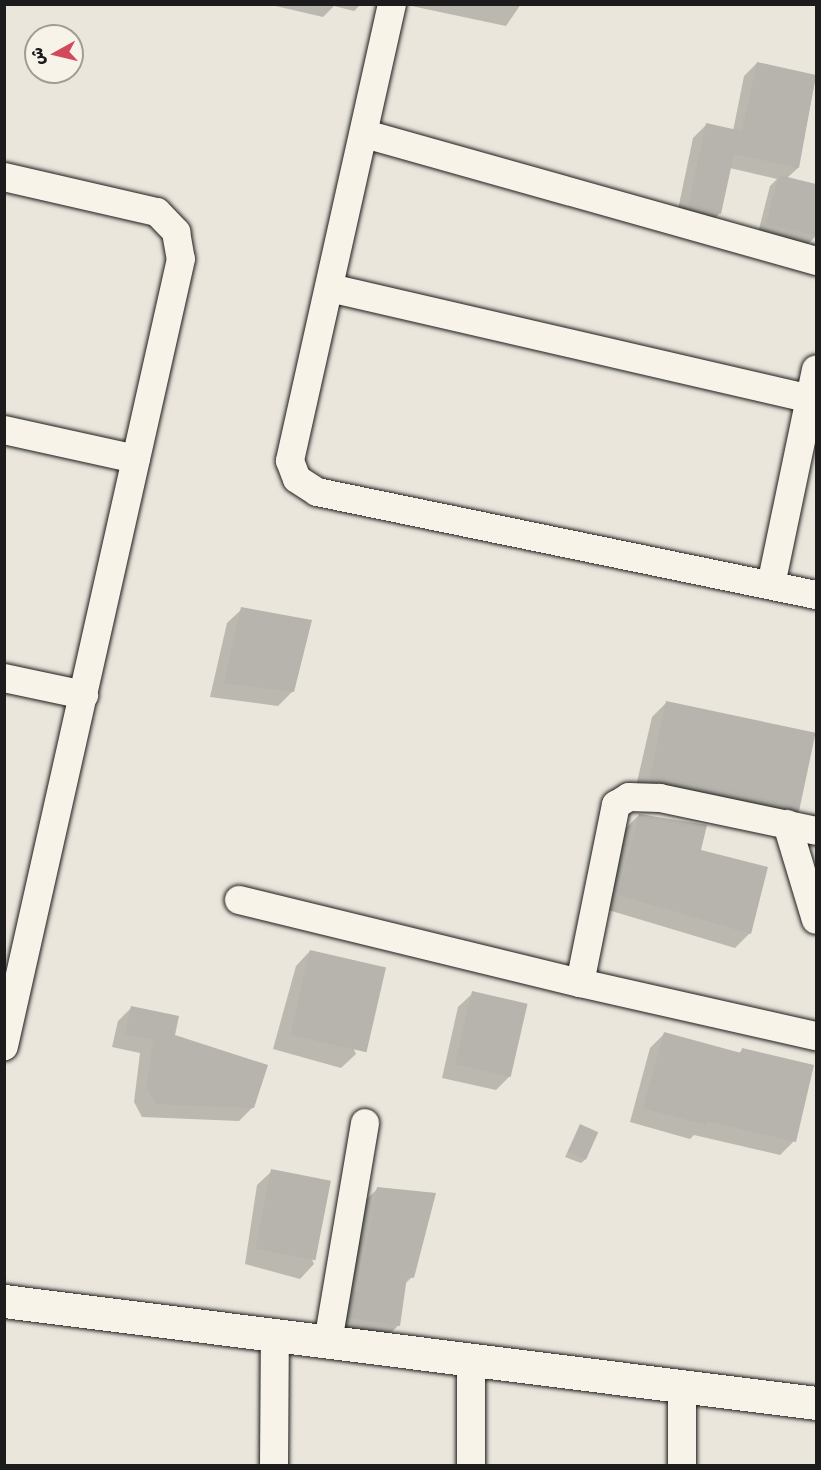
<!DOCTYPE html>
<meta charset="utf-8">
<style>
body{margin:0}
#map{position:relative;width:821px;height:1470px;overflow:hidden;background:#eae6dc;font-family:"Shantell Sans","Playpen Sans Arabic",sans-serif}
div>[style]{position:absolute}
.shadow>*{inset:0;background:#0003}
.building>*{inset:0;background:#b6b4ac;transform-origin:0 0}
.roads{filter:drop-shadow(0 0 2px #1c1c1c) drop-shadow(0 0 2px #1c1c1c)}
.street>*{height:28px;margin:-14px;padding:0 14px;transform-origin:14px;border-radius:14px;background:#f7f3e8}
.secondary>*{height:33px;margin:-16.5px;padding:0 16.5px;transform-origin:16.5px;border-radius:16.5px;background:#f7f3e8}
span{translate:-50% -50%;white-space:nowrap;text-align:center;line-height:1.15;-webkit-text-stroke:6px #f7f3e8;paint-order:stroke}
.frame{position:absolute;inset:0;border:6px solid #1c1c1c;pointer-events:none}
.north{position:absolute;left:24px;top:24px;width:60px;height:60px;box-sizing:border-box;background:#f7f3e8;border:2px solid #9f9d96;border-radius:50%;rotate:262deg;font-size:16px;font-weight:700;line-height:24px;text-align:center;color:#1c1c1c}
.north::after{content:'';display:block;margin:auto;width:21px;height:27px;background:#d1495b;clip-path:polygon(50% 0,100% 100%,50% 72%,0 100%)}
</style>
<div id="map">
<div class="shadow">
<div style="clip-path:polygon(267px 4px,361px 4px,354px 11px,334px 6px,323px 17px)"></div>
<div style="clip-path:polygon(402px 4px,521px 4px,506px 26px)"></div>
<div style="clip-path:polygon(757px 63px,816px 76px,798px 168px,787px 178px,816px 186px,816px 236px,806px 246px,758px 233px,770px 186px,777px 179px,730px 168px,720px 213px,707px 226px,676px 219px,693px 138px,706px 125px,733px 131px,744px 76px)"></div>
<div style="clip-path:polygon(242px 609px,293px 691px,278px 706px,210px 697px,227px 623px)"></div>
<div style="clip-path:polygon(666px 703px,797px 810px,782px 824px,634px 795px,652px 717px)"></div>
<div style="clip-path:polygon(639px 815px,699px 851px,750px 933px,735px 948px,605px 909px,624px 830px)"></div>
<div style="clip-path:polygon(310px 951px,356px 1054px,341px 1068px,273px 1049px,296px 966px)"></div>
<div style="clip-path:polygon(473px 993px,526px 1005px,510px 1076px,496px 1090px,442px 1078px,458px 1007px)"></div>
<div style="clip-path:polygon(132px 1007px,173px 1036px,253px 1107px,239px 1121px,142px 1117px,134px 1102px,140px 1053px,112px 1047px,118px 1021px)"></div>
<div style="clip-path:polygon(664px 1034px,738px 1054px,742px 1050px,794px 1141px,780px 1155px,694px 1135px,690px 1139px,630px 1122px,650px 1048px)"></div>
<div style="clip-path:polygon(580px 1126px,586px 1159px,581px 1163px,565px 1157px)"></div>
<div style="clip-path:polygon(272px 1171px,314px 1264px,300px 1279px,245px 1264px,257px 1185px)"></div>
<div style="clip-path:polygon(378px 1188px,412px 1277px,404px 1285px,399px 1325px,385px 1338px,336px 1331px,364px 1202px)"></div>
</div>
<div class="building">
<div style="clip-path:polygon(757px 62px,816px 75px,799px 168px,734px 154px,721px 214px,688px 206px,706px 123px,742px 131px)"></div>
<div style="clip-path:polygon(779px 175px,816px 184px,816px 236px,766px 224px)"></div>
<div style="clip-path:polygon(241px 607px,312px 620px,294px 692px,224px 683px)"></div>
<div style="left:666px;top:701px;width:153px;height:82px;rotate:12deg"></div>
<div style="clip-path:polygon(639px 814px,707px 825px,701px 850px,768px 867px,751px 934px,618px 895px)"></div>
<div style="left:310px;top:950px;width:78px;height:87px;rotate:13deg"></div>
<div style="left:472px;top:991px;width:57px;height:75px;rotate:13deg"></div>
<div style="clip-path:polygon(131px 1006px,179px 1016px,175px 1035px,268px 1065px,254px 1108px,156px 1104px,147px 1088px,153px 1040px,125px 1034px)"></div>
<div style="clip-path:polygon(664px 1032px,741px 1053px,742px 1048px,814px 1065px,796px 1142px,707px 1121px,706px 1125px,643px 1108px)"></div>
<div style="left:580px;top:1124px;width:20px;height:30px;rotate:24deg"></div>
<div style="left:271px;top:1169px;width:61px;height:81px;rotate:11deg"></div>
<div style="clip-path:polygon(377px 1187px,436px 1193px,414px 1278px,407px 1277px,400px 1326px,349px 1318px,353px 1291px,358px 1292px)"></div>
</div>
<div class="roads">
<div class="street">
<div style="left:392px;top:4px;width:468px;rotate:102.6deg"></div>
<div style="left:290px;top:461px;width:19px;rotate:69deg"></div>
<div style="left:297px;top:479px;width:24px;rotate:33deg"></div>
<div style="left:317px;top:492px;width:510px;rotate:11.66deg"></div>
<div style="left:365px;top:134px;width:469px;rotate:15.7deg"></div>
<div style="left:4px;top:177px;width:157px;rotate:12.9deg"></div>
<div style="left:157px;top:212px;width:28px;rotate:46deg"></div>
<div style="left:176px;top:232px;width:27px;rotate:80deg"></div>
<div style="left:181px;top:259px;width:807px;rotate:102.68deg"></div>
<div style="left:330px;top:288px;width:493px;rotate:13deg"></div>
<div style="left:4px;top:430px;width:135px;rotate:12.4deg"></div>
<div style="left:771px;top:585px;width:220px;rotate:-78.2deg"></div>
<div style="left:4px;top:678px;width:82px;rotate:12deg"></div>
<div style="left:787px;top:824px;width:100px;rotate:73.2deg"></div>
<div style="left:239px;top:900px;width:351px;rotate:13.7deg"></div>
<div style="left:580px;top:983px;width:242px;rotate:12.7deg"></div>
<div style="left:580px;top:983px;width:182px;rotate:-78.6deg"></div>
<div style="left:616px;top:805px;width:15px;rotate:-32deg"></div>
<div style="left:629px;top:797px;width:31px;rotate:2deg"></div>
<div style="left:660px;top:798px;width:159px;rotate:11.9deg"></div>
<div style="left:328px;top:1342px;width:222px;rotate:-80.4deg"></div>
<div style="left:274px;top:1466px;width:131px;rotate:-89.6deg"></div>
<div style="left:471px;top:1466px;width:107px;rotate:-90deg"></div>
<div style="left:682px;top:1466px;width:78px;rotate:-90deg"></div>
</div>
<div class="secondary">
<div style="left:4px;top:1301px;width:818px;rotate:7.16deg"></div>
</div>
</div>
<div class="frame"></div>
<div class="north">ش</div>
</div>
